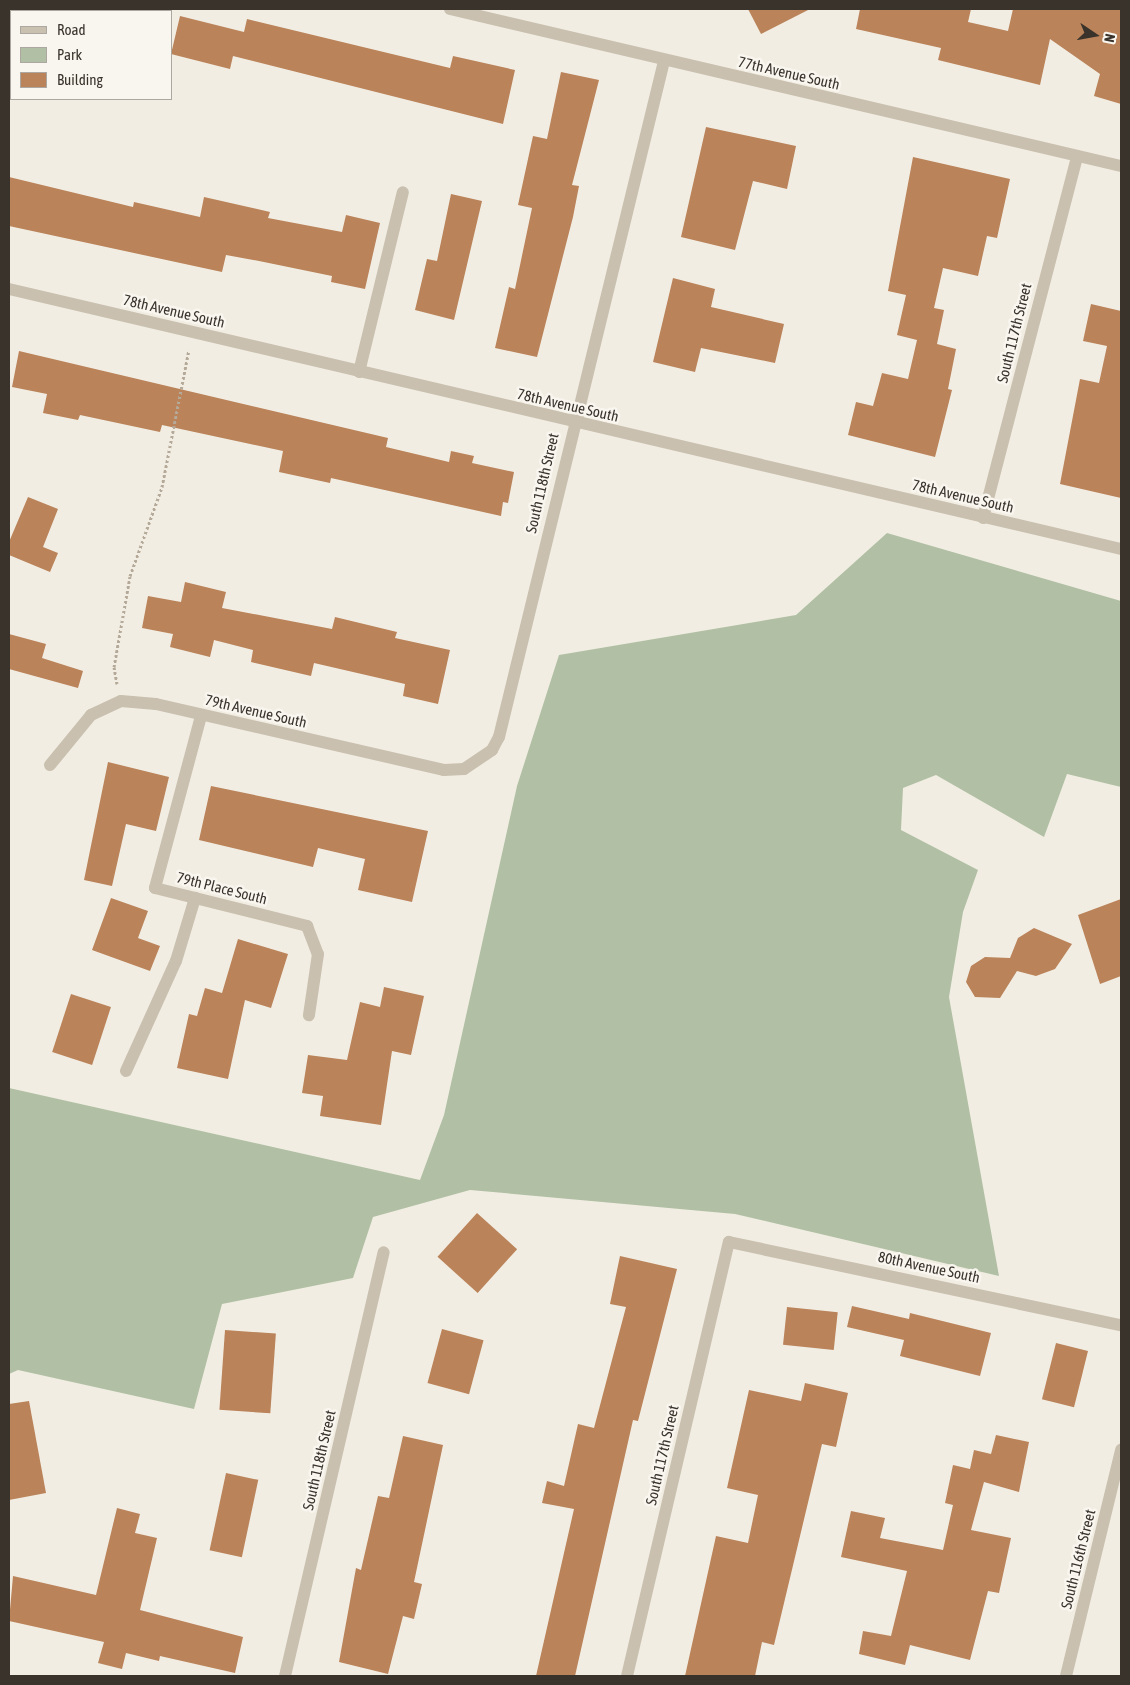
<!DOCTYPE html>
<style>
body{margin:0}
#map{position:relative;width:1130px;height:1685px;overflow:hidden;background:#f2ede3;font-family:"Asap Condensed",sans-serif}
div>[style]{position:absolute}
.green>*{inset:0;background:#b1c0a4}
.building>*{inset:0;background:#ba8359;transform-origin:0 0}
.path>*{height:3px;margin-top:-1.5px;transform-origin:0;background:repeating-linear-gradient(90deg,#b5aa99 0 2.5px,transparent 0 5px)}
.minor>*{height:12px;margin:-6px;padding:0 6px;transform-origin:6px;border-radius:6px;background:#c9c0af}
span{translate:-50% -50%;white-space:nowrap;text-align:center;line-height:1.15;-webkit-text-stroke:5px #f9f6ef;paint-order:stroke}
.street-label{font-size:15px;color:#39332c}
.frame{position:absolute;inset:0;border:10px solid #39332c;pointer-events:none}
.legend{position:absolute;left:10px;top:10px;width:162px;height:90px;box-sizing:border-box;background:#f9f6ef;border:1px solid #aca8a1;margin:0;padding:6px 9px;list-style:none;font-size:15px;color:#39332c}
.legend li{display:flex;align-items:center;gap:10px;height:25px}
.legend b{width:25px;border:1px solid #aca8a1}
.north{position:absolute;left:1070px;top:10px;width:50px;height:50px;-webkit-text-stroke:4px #f9f6ef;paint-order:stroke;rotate:102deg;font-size:14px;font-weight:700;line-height:20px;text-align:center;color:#39332c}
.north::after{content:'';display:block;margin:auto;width:18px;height:22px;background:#39332c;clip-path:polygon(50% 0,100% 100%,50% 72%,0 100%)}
</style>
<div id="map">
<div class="green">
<div style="clip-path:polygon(887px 533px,1121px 601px,1121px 787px,1067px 774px,1044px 837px,936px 775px,903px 788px,901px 830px,978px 870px,963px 912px,949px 997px,999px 1276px,735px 1214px,470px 1190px,373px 1217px,353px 1278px,222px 1304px,194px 1409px,18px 1370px,9px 1374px,9px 1088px,420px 1180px,444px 1115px,517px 786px,559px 655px,796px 615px)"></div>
</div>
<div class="building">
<div style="clip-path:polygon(748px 9px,810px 9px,761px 34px)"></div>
<div style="clip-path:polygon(860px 9px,971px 9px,968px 22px,1008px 31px,1013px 9px,1121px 9px,1121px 104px,1094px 96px,1100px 74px,1050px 39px,1040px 85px,938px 60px,941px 48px,856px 29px)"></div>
<div style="clip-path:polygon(180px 16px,244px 32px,247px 19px,450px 68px,453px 56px,515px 70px,503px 124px,233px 56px,230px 69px,171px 54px)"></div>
<div style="clip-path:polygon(561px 72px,599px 80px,572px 185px,579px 186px,573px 217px,537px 357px,495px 348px,509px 287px,515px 289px,532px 208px,518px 205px,533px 136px,547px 139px)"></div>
<div style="clip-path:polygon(706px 127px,796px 146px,787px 189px,753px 181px,735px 250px,681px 237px)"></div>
<div style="clip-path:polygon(913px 157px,1010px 179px,997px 238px,987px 236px,978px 276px,943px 268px,934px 308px,944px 310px,937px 344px,956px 349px,948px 389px,952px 390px,935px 457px,848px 435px,856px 402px,873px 406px,882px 373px,908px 379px,917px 340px,897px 335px,906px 295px,888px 291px)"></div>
<div style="clip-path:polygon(9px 177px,133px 207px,134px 202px,200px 217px,204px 197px,270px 212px,268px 218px,342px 232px,346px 215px,380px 223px,365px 289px,331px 282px,332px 276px,259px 261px,226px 255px,222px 272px,9px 226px)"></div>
<div style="clip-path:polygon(451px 194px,482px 201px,454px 320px,415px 310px,427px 259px,437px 261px)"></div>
<div style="clip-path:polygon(673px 278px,715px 289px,711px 307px,784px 324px,775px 363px,701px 348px,695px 372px,653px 362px)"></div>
<div style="clip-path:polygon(1091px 304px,1121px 311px,1121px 498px,1060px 484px,1080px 379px,1099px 383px,1107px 346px,1083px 341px)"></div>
<div style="clip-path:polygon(19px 351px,388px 438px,386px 447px,449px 462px,451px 451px,474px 456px,472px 463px,514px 472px,508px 503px,503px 502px,501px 516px,331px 478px,330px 483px,279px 472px,283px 451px,162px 425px,160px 432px,80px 415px,78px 420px,43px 413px,47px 394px,12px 387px)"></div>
<div style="clip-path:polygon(28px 497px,58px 509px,43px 547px,58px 553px,50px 572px,9px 555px,9px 542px)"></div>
<div style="clip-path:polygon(185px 582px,226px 592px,222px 608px,332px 629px,335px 617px,397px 632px,395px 638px,450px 650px,438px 704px,403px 696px,405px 684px,314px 663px,311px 676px,251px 662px,253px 650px,214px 640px,210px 657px,170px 647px,173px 634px,142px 628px,148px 596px,181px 602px)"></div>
<div style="clip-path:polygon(9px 634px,46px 644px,42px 658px,83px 671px,78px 688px,9px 669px)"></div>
<div style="clip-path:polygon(108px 762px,169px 777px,156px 831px,126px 824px,112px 886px,84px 880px)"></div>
<div style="clip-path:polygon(211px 786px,428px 831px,412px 902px,358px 890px,365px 859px,318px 848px,313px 867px,199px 840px)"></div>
<div style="clip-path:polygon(111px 898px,148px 911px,138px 938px,160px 946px,150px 971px,92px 950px)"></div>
<div style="clip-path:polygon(1121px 899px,1121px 976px,1100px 984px,1078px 915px)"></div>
<div style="clip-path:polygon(1034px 928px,1072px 944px,1055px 969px,1036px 976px,1017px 971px,1000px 998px,975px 997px,966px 982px,971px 966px,985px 957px,1010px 958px,1018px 938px)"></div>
<div style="clip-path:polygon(238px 939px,288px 954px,271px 1008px,245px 1000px,228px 1079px,177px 1068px,189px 1014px,197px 1016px,205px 988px,222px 993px)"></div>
<div style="clip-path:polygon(384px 987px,424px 996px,411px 1055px,392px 1051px,381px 1125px,320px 1116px,323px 1096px,302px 1093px,308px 1055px,347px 1060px,360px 1002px,380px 1007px)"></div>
<div style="left:71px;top:994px;width:42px;height:61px;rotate:18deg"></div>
<div style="left:477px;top:1213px;width:54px;height:59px;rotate:42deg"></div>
<div style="clip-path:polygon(620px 1256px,677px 1269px,638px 1421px,633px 1420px,575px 1676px,536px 1676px,574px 1509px,542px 1503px,547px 1481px,564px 1486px,578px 1424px,594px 1428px,626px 1307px,610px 1304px)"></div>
<div style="clip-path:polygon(852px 1306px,909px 1319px,910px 1313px,991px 1333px,980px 1376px,900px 1356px,904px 1340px,847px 1327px)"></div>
<div style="left:787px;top:1307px;width:51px;height:38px;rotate:6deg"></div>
<div style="left:442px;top:1329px;width:43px;height:56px;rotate:15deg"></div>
<div style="left:225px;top:1330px;width:51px;height:80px;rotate:4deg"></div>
<div style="left:1056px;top:1343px;width:33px;height:58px;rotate:14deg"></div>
<div style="clip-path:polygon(805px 1383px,848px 1393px,836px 1447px,822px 1444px,774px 1645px,762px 1642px,755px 1676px,685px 1676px,716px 1536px,748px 1543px,758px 1495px,727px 1488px,749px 1390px,801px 1401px)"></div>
<div style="clip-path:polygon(29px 1401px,46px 1493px,9px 1500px,9px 1404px)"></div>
<div style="clip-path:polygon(996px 1435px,1029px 1442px,1019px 1492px,984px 1482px,971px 1530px,1011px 1538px,999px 1593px,988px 1591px,970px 1660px,910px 1645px,905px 1665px,859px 1654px,863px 1631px,891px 1636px,907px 1571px,841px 1557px,851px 1511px,885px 1518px,880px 1538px,943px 1550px,953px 1505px,945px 1503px,953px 1465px,970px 1469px,974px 1450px,991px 1454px)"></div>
<div style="clip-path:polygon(403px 1436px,443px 1445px,414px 1582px,422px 1584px,414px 1619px,403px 1616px,388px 1674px,339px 1662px,356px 1568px,361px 1570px,378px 1496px,389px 1498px)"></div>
<div style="left:226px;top:1473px;width:33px;height:79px;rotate:12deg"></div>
<div style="clip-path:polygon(117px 1508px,140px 1514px,135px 1533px,157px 1538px,140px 1610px,243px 1637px,235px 1673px,160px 1656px,159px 1661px,126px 1653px,122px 1669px,98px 1663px,104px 1642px,9px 1621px,13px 1576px,96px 1595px)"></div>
</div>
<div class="path">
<div style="left:117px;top:684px;width:17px;rotate:-100deg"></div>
<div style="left:114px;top:667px;width:92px;rotate:-80deg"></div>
<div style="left:130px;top:576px;width:95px;rotate:-70.2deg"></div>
<div style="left:162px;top:487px;width:140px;rotate:-78.9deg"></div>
</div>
<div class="minor">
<div style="left:450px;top:9px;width:689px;rotate:13.17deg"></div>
<div style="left:9px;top:289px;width:1142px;rotate:13.16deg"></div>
<div style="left:359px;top:372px;width:185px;rotate:-76.3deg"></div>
<div style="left:983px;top:518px;width:374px;rotate:-75.4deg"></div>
<div style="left:201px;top:716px;width:178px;rotate:105deg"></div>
<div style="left:155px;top:888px;width:157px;rotate:14deg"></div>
<div style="left:307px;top:926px;width:30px;rotate:69deg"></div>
<div style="left:318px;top:954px;width:62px;rotate:98.4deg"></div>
<div style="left:50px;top:765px;width:65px;rotate:-50.6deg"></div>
<div style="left:91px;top:715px;width:33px;rotate:-25deg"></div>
<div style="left:121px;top:701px;width:35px;rotate:5deg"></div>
<div style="left:156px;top:704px;width:295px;rotate:12.9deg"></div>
<div style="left:444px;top:770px;width:20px;rotate:-3deg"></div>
<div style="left:464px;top:769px;width:34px;rotate:-34deg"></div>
<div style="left:492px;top:750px;width:15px;rotate:-62deg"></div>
<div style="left:499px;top:737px;width:696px;rotate:-76.28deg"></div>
<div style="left:126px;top:1071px;width:121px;rotate:-65.6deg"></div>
<div style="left:176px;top:961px;width:66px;rotate:-73.2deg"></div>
<div style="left:285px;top:1676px;width:435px;rotate:-76.9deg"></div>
<div style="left:627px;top:1676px;width:446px;rotate:-76.8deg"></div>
<div style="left:729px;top:1242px;width:401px;rotate:12deg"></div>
<div style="left:1066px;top:1676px;width:233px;rotate:-76.3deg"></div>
</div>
<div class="street-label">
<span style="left:789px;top:73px;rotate:13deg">77th Avenue South</span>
<span style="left:174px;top:311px;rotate:13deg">78th Avenue South</span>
<span style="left:1014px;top:333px;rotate:-76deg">South 117th Street</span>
<span style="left:568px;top:405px;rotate:13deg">78th Avenue South</span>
<span style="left:542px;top:483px;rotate:-77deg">South 118th Street</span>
<span style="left:963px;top:496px;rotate:13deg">78th Avenue South</span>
<span style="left:256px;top:711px;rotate:13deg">79th Avenue South</span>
<span style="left:222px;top:888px;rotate:14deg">79th Place South</span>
<span style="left:929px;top:1267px;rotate:12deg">80th Avenue South</span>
<span style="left:662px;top:1455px;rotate:-77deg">South 117th Street</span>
<span style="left:319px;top:1460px;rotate:-77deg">South 118th Street</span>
<span style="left:1078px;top:1559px;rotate:-76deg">South 116th Street</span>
</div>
<div class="frame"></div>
<ul class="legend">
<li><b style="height:6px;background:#c9c0af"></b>Road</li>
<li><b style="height:14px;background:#b1c0a4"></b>Park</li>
<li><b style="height:14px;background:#ba8359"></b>Building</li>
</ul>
<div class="north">N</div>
</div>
